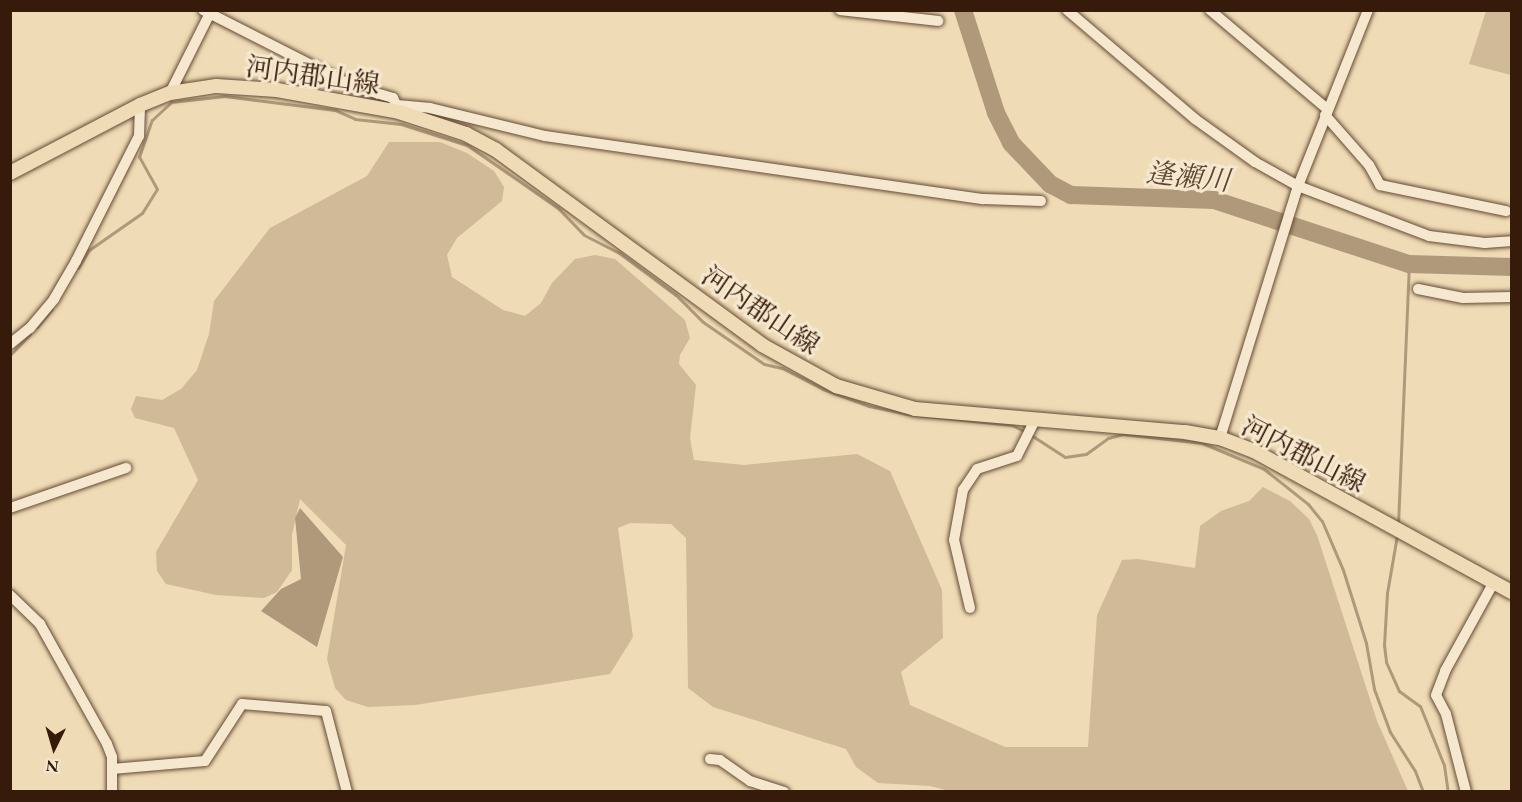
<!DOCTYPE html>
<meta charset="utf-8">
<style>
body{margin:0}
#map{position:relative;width:1522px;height:802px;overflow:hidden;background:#efdbb5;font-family:"EB Garamond","Noto Serif JP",serif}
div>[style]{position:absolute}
.green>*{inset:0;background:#d0ba98}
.water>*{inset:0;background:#b0997b}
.stream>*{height:3px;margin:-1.5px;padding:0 1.5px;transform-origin:1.5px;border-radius:1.5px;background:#b0997b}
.river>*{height:18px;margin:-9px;padding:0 9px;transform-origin:9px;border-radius:9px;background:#b0997b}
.roads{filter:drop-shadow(0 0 2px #644a35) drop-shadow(0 0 2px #644a35)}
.minor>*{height:10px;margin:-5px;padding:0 5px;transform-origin:5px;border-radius:5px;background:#f5e8cf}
.major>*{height:14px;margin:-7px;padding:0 7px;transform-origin:7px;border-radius:7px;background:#efdbb5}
span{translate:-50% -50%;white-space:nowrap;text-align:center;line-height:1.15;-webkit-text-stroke:6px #f5e8cf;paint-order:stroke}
.street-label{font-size:27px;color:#361a0a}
.water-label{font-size:28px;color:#614632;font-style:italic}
.frame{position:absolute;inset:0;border:12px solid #361a0a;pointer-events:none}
.north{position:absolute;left:24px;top:718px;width:60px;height:60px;-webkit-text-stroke:4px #f5e8cf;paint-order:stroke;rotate:185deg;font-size:16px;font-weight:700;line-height:24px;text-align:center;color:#361a0a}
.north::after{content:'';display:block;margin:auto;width:21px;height:27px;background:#361a0a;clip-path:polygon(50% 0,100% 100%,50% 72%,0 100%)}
</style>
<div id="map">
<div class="green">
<div style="clip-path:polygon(1486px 11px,1511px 11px,1511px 75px,1469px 64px)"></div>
<div style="clip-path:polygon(389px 142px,440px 142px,467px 153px,494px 171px,504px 187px,502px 201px,457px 238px,447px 255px,452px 277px,503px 310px,525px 316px,541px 303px,552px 283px,575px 259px,595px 255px,615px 259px,685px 320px,690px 338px,680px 355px,679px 364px,696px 385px,690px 438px,694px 460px,744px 465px,857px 454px,890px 471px,942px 590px,943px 638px,901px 672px,910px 705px,1005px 747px,1088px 747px,1097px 615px,1122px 560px,1138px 559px,1195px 568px,1200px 526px,1221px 511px,1249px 501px,1263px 487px,1290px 501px,1309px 519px,1317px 535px,1377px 721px,1408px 791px,953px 792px,930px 786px,878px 783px,856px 767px,846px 749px,713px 707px,688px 688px,686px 538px,671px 524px,630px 523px,618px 528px,633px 637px,610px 674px,415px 705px,368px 707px,346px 700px,335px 688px,327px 659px,346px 545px,300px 499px,292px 535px,292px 570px,277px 592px,264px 598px,216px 595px,166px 584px,157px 571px,156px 552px,198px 480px,174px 428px,135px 418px,131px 409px,136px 396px,162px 400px,181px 389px,197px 370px,209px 334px,214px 301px,270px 228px,367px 176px)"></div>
</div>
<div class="water">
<div style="clip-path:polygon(300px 508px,343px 557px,317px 647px,261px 611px,281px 589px,301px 579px,295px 518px)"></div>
</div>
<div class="stream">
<div style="left:78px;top:268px;width:21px;rotate:-59deg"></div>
<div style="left:89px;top:250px;width:65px;rotate:-34.9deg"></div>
<div style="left:142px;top:213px;width:28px;rotate:-58deg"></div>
<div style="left:157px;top:189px;width:37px;rotate:-119deg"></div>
<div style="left:139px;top:157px;width:39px;rotate:-71deg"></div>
<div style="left:152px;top:120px;width:26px;rotate:-43deg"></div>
<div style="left:171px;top:102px;width:54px;rotate:-6.3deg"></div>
<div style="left:225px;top:96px;width:111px;rotate:7.3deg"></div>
<div style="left:335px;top:110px;width:22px;rotate:24deg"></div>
<div style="left:355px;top:119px;width:46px;rotate:6.2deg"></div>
<div style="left:401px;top:124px;width:69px;rotate:17.7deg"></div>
<div style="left:467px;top:145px;width:111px;rotate:34.7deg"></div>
<div style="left:558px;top:208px;width:37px;rotate:46deg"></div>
<div style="left:584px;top:235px;width:38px;rotate:27deg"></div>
<div style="left:618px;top:252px;width:72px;rotate:36.6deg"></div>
<div style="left:676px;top:295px;width:38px;rotate:45deg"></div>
<div style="left:703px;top:322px;width:74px;rotate:34.5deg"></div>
<div style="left:764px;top:364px;width:18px;rotate:13deg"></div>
<div style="left:782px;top:368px;width:46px;rotate:27.1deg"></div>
<div style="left:823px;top:389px;width:49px;rotate:20.3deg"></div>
<div style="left:869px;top:406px;width:38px;rotate:12deg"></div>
<div style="left:906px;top:414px;width:107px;rotate:5.9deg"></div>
<div style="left:1012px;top:425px;width:16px;rotate:27deg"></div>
<div style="left:37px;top:327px;width:23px;rotate:-50deg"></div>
<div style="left:10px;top:355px;width:29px;rotate:-46deg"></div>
<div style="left:1031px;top:435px;width:40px;rotate:32.9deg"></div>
<div style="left:1065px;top:457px;width:21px;rotate:-8deg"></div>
<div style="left:1086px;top:454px;width:27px;rotate:-36deg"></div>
<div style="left:1108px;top:438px;width:16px;rotate:-15deg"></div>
<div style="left:1123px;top:434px;width:80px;rotate:6.5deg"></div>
<div style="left:1202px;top:443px;width:67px;rotate:22.8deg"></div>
<div style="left:1264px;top:469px;width:56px;rotate:38.5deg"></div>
<div style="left:1308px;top:504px;width:22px;rotate:51deg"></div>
<div style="left:1322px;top:521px;width:53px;rotate:66.8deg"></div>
<div style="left:1343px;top:570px;width:77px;rotate:72.5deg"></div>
<div style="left:1366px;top:643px;width:47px;rotate:80.1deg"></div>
<div style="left:1374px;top:689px;width:46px;rotate:69.6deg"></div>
<div style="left:1390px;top:732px;width:46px;rotate:57.3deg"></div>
<div style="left:1415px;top:771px;width:22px;rotate:69deg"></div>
<div style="left:1398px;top:525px;width:261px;rotate:-87.6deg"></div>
<div style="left:1397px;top:535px;width:59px;rotate:99.8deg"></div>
<div style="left:1387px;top:593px;width:52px;rotate:93.3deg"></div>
<div style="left:1384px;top:645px;width:17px;rotate:83deg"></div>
<div style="left:1386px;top:662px;width:32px;rotate:66deg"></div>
<div style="left:1399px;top:691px;width:26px;rotate:36deg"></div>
<div style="left:1420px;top:706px;width:64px;rotate:67.9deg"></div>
<div style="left:1444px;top:765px;width:27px;rotate:82deg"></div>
</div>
<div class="river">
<div style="left:963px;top:10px;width:108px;rotate:72.2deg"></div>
<div style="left:996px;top:113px;width:34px;rotate:63deg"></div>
<div style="left:1011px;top:143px;width:57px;rotate:46.4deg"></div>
<div style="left:1050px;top:184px;width:24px;rotate:28deg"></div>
<div style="left:1071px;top:195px;width:143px;rotate:2deg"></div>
<div style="left:1214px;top:200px;width:205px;rotate:18.2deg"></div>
<div style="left:1409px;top:264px;width:103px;rotate:1.7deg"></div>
</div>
<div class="roads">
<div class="minor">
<div style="left:203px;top:10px;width:167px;rotate:27deg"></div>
<div style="left:352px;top:86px;width:43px;rotate:16.3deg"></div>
<div style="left:393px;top:98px;width:14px;rotate:65deg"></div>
<div style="left:840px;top:10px;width:99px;rotate:6.4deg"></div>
<div style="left:1067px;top:10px;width:168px;rotate:40.4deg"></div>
<div style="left:1195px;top:119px;width:74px;rotate:35.6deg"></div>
<div style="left:1255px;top:162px;width:49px;rotate:29.2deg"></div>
<div style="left:1298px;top:186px;width:140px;rotate:20.9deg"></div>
<div style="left:1429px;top:236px;width:56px;rotate:7.1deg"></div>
<div style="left:1485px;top:243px;width:27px;rotate:-4deg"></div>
<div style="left:1210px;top:10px;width:153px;rotate:40.2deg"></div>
<div style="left:170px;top:93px;width:92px;rotate:-63.4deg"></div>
<div style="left:397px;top:105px;width:33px;rotate:5deg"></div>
<div style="left:430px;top:108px;width:118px;rotate:13.7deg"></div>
<div style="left:545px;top:136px;width:443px;rotate:8.2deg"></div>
<div style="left:984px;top:199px;width:57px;rotate:2deg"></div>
<div style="left:1325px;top:115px;width:67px;rotate:48.7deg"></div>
<div style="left:1369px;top:165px;width:23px;rotate:61deg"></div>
<div style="left:1380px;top:185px;width:129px;rotate:11.7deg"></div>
<div style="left:1418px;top:289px;width:46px;rotate:11.3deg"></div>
<div style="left:1463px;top:298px;width:49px;rotate:-1.2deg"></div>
<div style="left:10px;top:344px;width:26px;rotate:-39deg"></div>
<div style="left:30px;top:328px;width:38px;rotate:-50deg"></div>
<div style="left:54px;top:299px;width:44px;rotate:-59.9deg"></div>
<div style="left:76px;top:261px;width:140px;rotate:-63.3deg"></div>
<div style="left:139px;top:136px;width:31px;rotate:-88deg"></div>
<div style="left:1220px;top:438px;width:264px;rotate:-72.8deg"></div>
<div style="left:1298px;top:186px;width:189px;rotate:-68.3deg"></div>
<div style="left:10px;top:508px;width:123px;rotate:-19deg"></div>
<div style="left:10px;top:595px;width:42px;rotate:44deg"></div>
<div style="left:40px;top:624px;width:137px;rotate:60.8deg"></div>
<div style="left:107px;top:744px;width:14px;rotate:69deg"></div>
<div style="left:112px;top:757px;width:35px;rotate:90deg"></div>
<div style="left:970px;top:608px;width:70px;rotate:-103.2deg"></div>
<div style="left:954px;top:540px;width:51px;rotate:-79.8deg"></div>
<div style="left:963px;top:490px;width:25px;rotate:-56deg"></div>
<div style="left:977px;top:469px;width:42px;rotate:-18deg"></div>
<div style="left:1017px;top:456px;width:40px;rotate:-63.4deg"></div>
<div style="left:710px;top:759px;width:10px;rotate:6deg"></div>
<div style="left:720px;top:760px;width:37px;rotate:35deg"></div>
<div style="left:750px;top:781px;width:36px;rotate:18deg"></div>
<div style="left:112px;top:769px;width:93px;rotate:-4.9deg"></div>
<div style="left:205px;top:761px;width:68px;rotate:-57deg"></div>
<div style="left:242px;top:704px;width:84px;rotate:4.8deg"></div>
<div style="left:326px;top:711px;width:84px;rotate:75.5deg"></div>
<div style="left:1466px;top:792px;width:81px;rotate:-104.4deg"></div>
<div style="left:1446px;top:714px;width:21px;rotate:-118deg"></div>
<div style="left:1436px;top:695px;width:26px;rotate:-69deg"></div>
<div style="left:1445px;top:671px;width:102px;rotate:-61.2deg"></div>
</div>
<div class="major">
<div style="left:10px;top:173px;width:147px;rotate:-27.6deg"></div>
<div style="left:140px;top:105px;width:32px;rotate:-22deg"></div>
<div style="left:170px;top:93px;width:47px;rotate:-8.7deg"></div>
<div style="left:216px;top:86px;width:61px;rotate:3.8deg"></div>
<div style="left:277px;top:90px;width:124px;rotate:10.2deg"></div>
<div style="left:399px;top:112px;width:71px;rotate:18.2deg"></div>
<div style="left:466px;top:134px;width:34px;rotate:28deg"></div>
<div style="left:496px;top:150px;width:330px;rotate:36.2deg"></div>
<div style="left:762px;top:345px;width:85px;rotate:29deg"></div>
<div style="left:836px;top:386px;width:82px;rotate:16.2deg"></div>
<div style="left:915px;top:409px;width:271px;rotate:4.9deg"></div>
<div style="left:1185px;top:432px;width:36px;rotate:10deg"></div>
<div style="left:1220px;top:438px;width:36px;rotate:21deg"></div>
<div style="left:1254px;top:451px;width:294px;rotate:28.7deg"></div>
</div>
</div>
<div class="street-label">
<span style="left:313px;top:75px;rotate:8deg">河内郡山線</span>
<span style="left:761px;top:310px;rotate:34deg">河内郡山線</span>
<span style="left:1304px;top:454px;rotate:27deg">河内郡山線</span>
</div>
<div class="water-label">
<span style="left:1188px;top:176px;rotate:6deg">逢瀬川</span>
</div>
<div class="frame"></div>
<div class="north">N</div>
</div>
